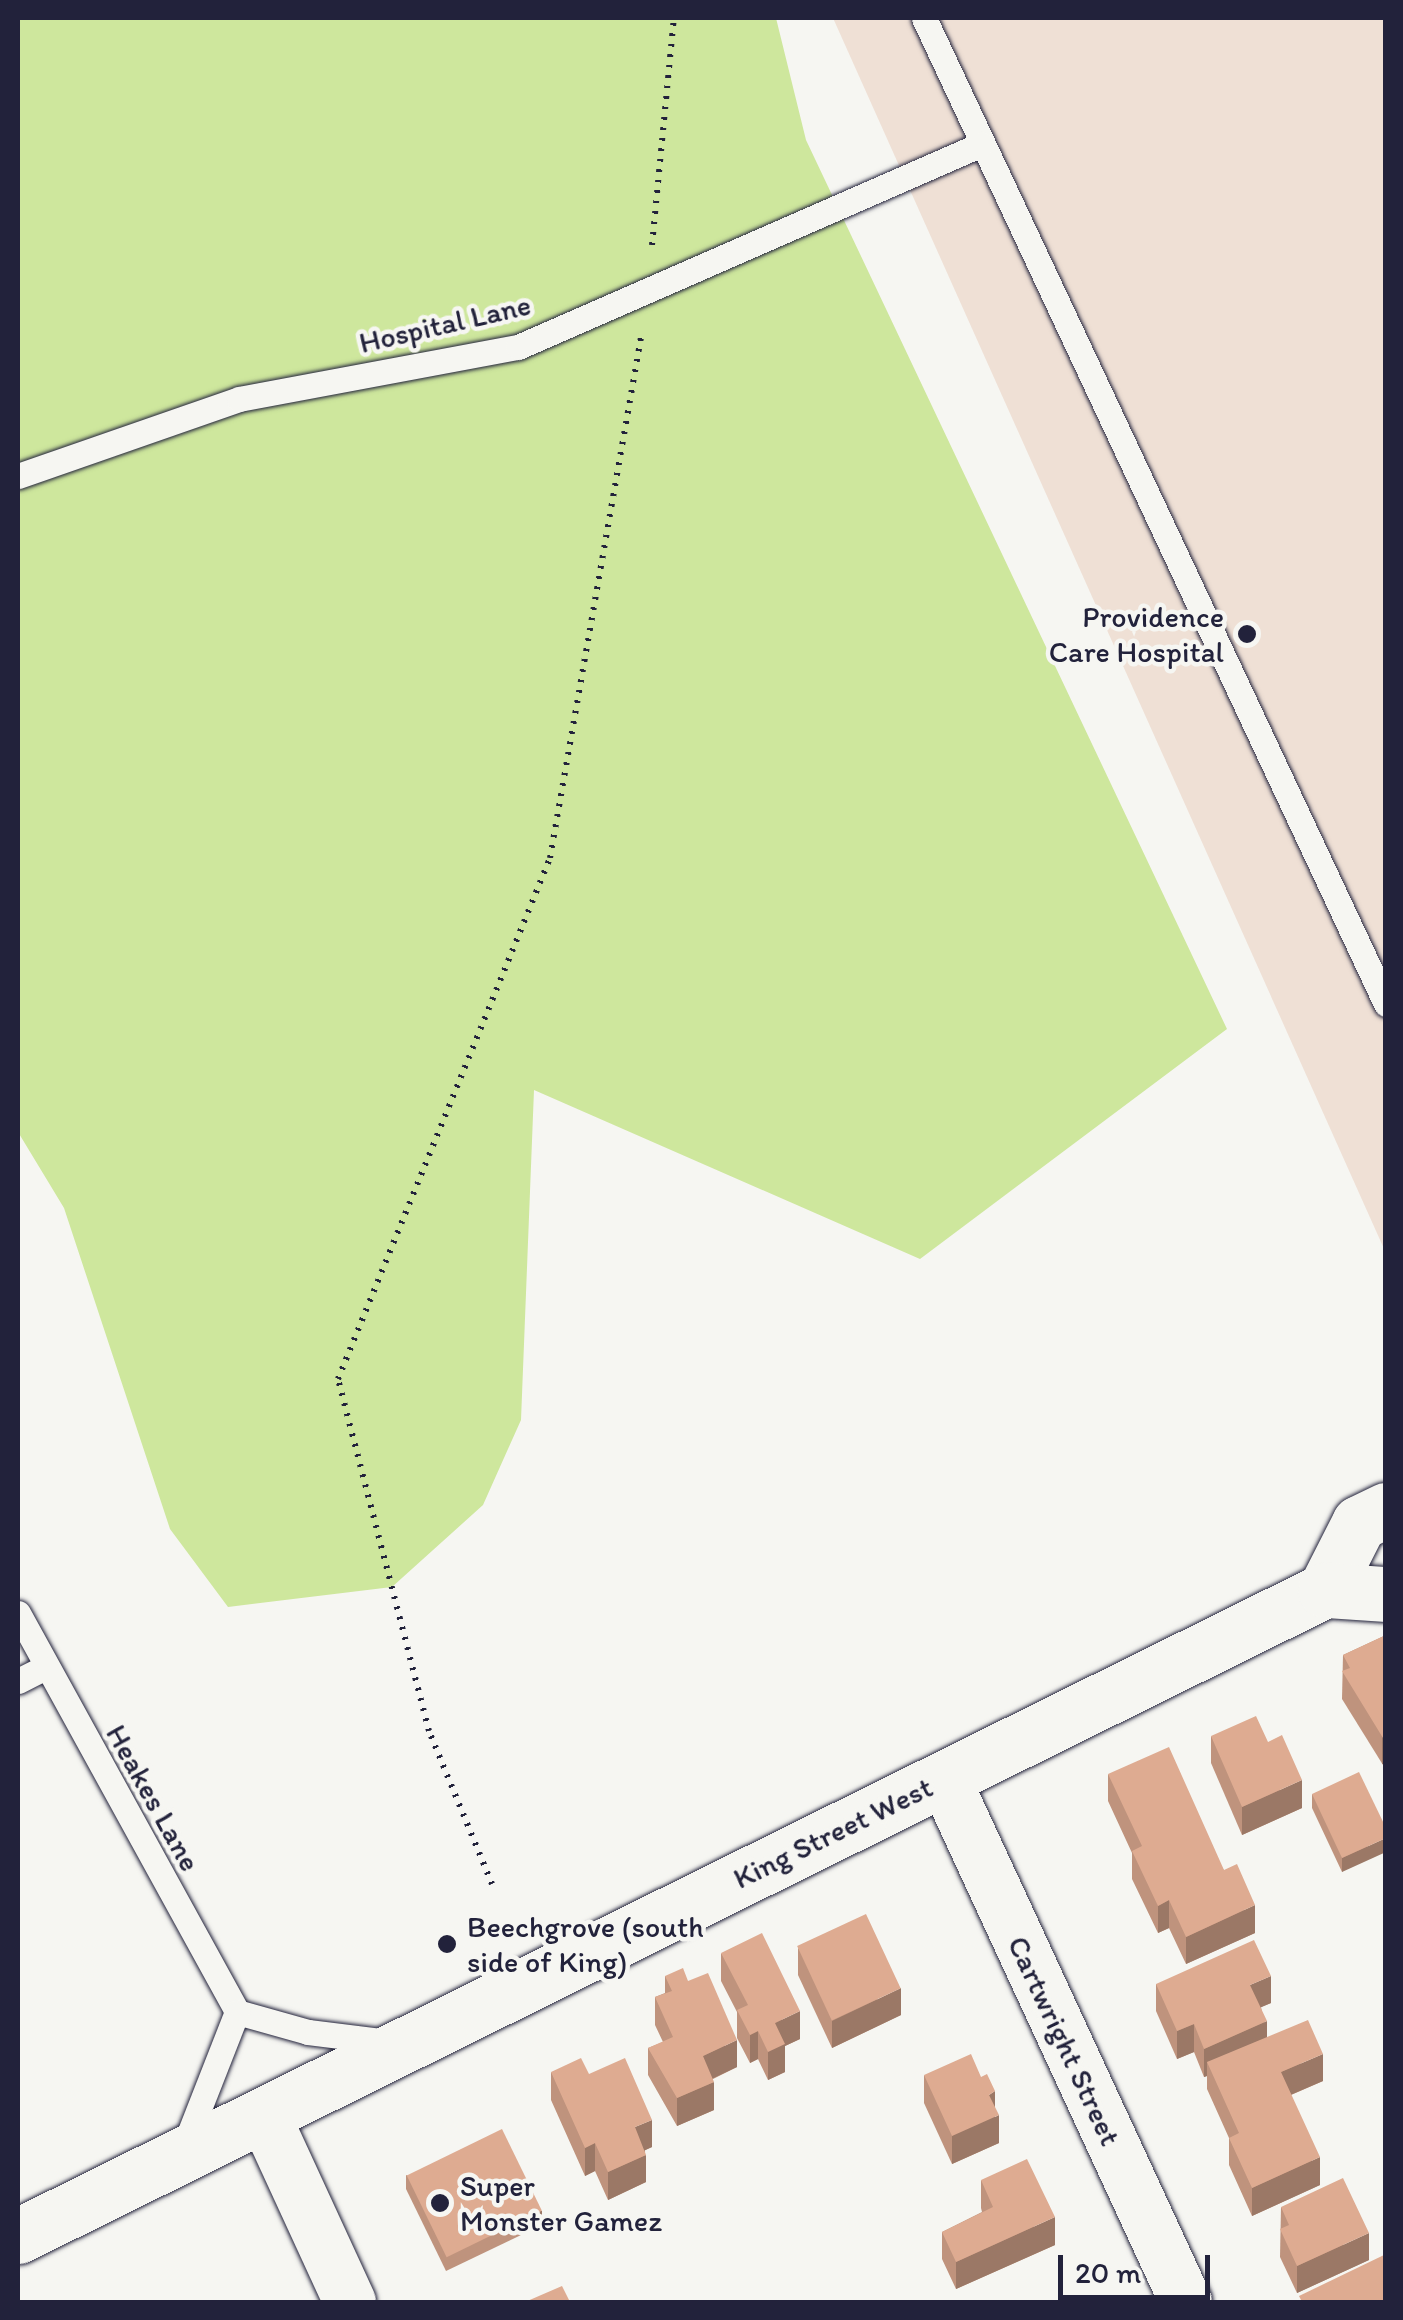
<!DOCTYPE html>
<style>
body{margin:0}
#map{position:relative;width:1403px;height:2320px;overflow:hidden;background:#f6f6f2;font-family:Itim,sans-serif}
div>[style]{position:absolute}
.built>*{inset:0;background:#efe0d5}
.green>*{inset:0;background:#cee79d}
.path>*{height:6px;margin-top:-3px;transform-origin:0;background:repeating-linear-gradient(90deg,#22223b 0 2.5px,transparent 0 10.5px)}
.roads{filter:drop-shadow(0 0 2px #22223b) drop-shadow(0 0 2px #22223b)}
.lane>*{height:25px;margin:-12.5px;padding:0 12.5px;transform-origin:12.5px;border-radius:12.5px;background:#f6f6f2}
.street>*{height:52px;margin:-26px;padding:0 26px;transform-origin:26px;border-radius:26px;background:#f6f6f2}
.secondary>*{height:55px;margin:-27.5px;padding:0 27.5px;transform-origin:27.5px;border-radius:27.5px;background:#f6f6f2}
.wall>*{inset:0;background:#bf937d}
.shaded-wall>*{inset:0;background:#9b7866;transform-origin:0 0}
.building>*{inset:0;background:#deab91;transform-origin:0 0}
.dots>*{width:28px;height:28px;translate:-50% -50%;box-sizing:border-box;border:5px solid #f6f6f2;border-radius:50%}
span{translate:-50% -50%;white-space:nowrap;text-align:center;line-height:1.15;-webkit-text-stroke:9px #f6f6f2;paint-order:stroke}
.street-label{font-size:30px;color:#22223b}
.poi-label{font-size:30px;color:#22223b}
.right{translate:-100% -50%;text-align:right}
.left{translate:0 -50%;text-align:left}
.frame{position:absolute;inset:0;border:20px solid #22223b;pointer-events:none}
.scale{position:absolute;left:1058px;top:2255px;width:152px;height:45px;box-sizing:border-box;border:5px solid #22223b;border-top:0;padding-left:12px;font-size:30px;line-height:35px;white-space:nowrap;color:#22223b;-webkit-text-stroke:8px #f6f6f2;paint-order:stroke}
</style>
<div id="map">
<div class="built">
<div style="clip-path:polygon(833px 18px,1385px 18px,1385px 1251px)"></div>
</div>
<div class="green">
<div style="clip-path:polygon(18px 18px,776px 18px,806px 140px,1227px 1029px,920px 1259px,534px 1090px,521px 1420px,483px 1505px,392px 1587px,228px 1607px,170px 1529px,64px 1208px,18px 1132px)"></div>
</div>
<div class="path">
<div style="left:652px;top:245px;width:228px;rotate:-84.5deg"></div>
<div style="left:492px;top:1884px;width:165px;rotate:-112.4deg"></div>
<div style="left:429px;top:1731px;width:364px;rotate:-104.5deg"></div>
<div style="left:338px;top:1379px;width:562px;rotate:-67.86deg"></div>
<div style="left:550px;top:858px;width:529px;rotate:-80.09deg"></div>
</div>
<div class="roads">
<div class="lane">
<div style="left:924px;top:18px;width:1089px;rotate:64.89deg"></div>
<div style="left:18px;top:476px;width:234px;rotate:-19.2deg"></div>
<div style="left:239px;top:399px;width:284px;rotate:-10.6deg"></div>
<div style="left:518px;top:347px;width:506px;rotate:-23.63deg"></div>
<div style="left:18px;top:1613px;width:455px;rotate:61.2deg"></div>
<div style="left:237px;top:2012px;width:74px;rotate:15.7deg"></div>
<div style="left:308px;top:2032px;width:81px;rotate:7.1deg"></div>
<div style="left:18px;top:1681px;width:28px;rotate:-27deg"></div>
<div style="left:184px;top:2147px;width:145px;rotate:-68.6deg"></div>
</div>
<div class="street">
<div style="left:944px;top:1778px;width:577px;rotate:65.21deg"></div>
<div style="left:264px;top:2115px;width:206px;rotate:65.3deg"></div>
</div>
<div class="secondary">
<div style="left:1325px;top:1590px;width:75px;rotate:-63.1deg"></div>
<div style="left:1359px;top:1523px;width:30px;rotate:-26deg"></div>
<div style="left:18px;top:2236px;width:1458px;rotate:-26.3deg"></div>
<div style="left:1325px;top:1590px;width:61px;rotate:3.8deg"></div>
</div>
</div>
<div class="wall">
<div style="clip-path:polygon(1386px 1635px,1386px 1764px,1383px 1765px,1342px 1699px,1343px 1655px)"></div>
<div style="clip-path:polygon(1211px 1736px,1302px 1808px,1242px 1835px,1211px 1763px)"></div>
<div style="clip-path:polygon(1108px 1774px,1224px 1870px,1255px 1933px,1186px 1964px,1169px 1928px,1158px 1933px,1132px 1879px,1132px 1853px,1108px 1801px)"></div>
<div style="clip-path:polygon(1312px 1794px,1386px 1828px,1342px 1872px,1312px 1808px)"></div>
<div style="clip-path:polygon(798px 1948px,901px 2015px,832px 2048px,798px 1975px)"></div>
<div style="clip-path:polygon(721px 1953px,800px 2039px,785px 2046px,785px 2072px,768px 2080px,758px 2059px,750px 2063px,737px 2038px,737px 2012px,721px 1981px)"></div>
<div style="clip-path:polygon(665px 1976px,688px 1981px,737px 2067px,713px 2079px,714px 2110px,677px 2126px,648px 2075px,648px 2048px,663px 2042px,655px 2025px,655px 1997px,665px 1993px)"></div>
<div style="clip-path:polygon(1156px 1984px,1271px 2003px,1261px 2007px,1267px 2037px,1323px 2081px,1291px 2095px,1320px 2185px,1252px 2216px,1229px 2165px,1229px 2138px,1207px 2089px,1207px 2076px,1204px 2077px,1194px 2052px,1177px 2059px,1156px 2011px)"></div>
<div style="clip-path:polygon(551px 2072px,652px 2147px,645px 2150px,646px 2182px,608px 2200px,595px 2171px,585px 2176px,551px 2100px)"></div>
<div style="clip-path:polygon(924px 2075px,999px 2143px,952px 2164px,924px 2103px)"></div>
<div style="clip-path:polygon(406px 2175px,542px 2225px,446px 2271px,406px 2189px)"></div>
<div style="clip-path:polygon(981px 2180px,1055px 2245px,956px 2289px,942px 2259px,942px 2232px,982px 2212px,981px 2208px)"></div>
<div style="clip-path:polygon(1281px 2207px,1369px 2260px,1297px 2293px,1280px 2257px)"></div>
</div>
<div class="shaded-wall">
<div style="left:1386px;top:1736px;width:28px;height:4px;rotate:90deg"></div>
<div style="clip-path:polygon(1302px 1780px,1302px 1808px,1242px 1835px,1242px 1807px)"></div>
<div style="clip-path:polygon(1386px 1838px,1386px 1852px,1342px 1872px,1342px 1858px)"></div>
<div style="clip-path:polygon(1169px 1900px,1169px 1928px,1158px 1933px,1158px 1906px)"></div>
<div style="clip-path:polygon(1255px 1905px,1255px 1933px,1186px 1964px,1186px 1937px)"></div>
<div style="clip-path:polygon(1271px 1976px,1271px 2003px,1250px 2012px,1250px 1985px)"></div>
<div style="clip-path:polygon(901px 1988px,901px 2015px,832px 2048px,832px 2021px)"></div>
<div style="clip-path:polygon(800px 2011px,800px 2039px,785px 2046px,785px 2072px,768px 2080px,768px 2052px,775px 2023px)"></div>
<div style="clip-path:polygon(1267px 2021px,1267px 2048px,1207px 2062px,1207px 2076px,1204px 2077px,1204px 2049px)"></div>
<div style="clip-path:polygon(1194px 2024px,1194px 2052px,1177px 2059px,1177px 2031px)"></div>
<div style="clip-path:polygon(758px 2031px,758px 2059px,750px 2063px,750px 2035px)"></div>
<div style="clip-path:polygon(737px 2040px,737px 2067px,703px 2083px,703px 2056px)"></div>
<div style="clip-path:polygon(1323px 2054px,1323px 2081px,1281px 2099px,1281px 2072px)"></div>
<div style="clip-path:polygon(714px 2082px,714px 2110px,677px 2126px,677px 2098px)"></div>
<div style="clip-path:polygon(995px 2091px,995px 2117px,999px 2115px,999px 2143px,952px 2164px,952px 2136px,989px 2095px)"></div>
<div style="clip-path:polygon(652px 2120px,652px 2147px,635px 2155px,635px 2127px)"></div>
<div style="clip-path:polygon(595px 2143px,595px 2171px,585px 2176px,585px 2148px)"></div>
<div style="clip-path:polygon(646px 2155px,646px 2182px,608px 2200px,608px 2172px)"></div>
<div style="clip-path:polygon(1320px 2157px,1320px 2185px,1252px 2216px,1252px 2188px)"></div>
<div style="left:542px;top:2211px;width:14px;height:106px;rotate:90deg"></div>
<div style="clip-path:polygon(1055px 2217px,1055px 2245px,956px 2289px,956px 2262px)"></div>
<div style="clip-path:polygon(1369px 2233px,1369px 2260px,1297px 2293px,1297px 2266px)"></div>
</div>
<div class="building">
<div style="clip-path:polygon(1386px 1635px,1386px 1736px,1383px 1738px,1342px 1671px,1350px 1668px,1343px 1655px)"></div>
<div style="clip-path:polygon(1256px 1716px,1268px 1742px,1282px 1735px,1302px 1780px,1242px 1807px,1211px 1736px)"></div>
<div style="clip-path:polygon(1169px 1747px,1224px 1870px,1237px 1864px,1255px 1905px,1186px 1937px,1169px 1900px,1158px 1906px,1132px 1851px,1142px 1846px,1108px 1774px)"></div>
<div style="clip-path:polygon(1359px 1772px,1386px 1828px,1386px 1838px,1342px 1858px,1312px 1794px)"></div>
<div style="left:866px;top:1914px;width:82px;height:76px;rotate:65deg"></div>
<div style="clip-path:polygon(762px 1933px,800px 2011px,775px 2023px,785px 2044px,768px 2052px,758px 2031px,750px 2035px,737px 2010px,748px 2005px,721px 1953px)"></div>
<div style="clip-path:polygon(1254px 1940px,1271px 1976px,1250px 1985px,1267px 2021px,1204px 2049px,1194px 2024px,1177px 2031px,1156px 1984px)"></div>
<div style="clip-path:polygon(683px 1968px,688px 1981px,708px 1973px,737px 2040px,703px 2056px,714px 2082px,677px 2098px,648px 2048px,673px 2037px,655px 1997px,672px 1991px,665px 1976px)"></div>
<div style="clip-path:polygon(1308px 2020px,1323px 2054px,1281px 2072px,1320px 2157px,1252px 2188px,1229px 2138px,1239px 2133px,1207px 2062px)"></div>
<div style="clip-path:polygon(971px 2054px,981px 2077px,987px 2074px,995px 2091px,989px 2095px,999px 2115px,952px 2136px,924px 2075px)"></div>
<div style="clip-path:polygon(581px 2058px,589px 2074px,625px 2058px,652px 2120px,635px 2127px,646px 2155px,608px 2172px,595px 2143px,585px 2148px,551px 2072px)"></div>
<div style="left:502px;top:2129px;width:91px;height:106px;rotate:64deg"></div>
<div style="clip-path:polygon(1027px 2159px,1055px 2217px,956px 2262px,942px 2232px,993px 2207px,981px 2180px)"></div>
<div style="clip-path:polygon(1343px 2178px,1369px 2233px,1297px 2266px,1280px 2229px,1289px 2225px,1281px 2207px)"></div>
<div style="clip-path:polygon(1384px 2255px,1386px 2302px,1302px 2302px,1299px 2296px)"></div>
<div style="clip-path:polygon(562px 2286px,570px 2302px,525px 2302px)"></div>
</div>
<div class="dots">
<div style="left:1247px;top:634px;background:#22223b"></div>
<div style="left:447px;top:1944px;background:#22223b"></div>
<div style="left:440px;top:2203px;background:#22223b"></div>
</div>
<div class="street-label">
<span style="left:445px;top:324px;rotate:-13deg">Hospital Lane</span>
<span style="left:153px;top:1798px;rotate:61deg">Heakes Lane</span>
<span style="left:833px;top:1833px;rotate:-26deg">King Street West</span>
<span style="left:1064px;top:2041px;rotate:65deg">Cartwright Street</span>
</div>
<div class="poi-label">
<span class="right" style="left:1224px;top:634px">Providence<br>Care Hospital</span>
<span class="left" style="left:467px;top:1944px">Beechgrove (south<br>side of King)</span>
<span class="left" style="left:460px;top:2203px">Super<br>Monster Gamez</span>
</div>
<div class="frame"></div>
<div class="scale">20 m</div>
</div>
